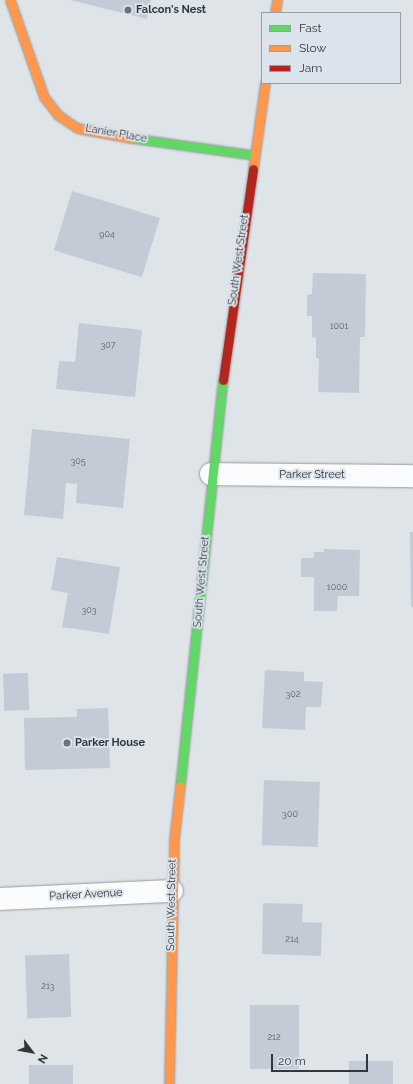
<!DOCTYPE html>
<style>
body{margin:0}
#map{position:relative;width:413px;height:1084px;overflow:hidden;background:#dfe4e8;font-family:Raleway,sans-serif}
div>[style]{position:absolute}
.building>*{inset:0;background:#c3ccd6;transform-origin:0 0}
.roads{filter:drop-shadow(0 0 1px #989b9e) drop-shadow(0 0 1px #989b9e)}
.street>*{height:22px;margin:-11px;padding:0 11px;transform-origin:11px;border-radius:11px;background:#fafbfc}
.fast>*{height:9px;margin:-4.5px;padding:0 4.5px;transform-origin:4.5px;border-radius:4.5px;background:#63d668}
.slow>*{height:9px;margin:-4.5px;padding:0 4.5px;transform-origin:4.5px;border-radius:4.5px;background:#ff974d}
.jam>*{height:9px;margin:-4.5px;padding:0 4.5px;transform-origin:4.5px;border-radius:4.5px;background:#b3261e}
.dots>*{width:11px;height:11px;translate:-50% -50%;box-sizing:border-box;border:2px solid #dbe4ec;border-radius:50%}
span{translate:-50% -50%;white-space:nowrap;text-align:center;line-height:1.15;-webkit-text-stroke:3.5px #dbe4ec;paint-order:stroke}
.number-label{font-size:9px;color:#595e64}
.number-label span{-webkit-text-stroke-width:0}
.poi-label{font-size:11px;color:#33363a;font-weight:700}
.left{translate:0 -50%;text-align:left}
.street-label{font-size:11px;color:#33363a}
.legend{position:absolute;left:261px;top:12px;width:140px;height:72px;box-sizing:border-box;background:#dbe4ec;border:1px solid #989ea5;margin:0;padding:5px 7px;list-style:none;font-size:12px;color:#33363a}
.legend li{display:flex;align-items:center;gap:8px;height:20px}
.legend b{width:20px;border:1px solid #989ea5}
.north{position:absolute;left:12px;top:1032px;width:40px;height:40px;-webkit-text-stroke:3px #dbe4ec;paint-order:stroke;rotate:122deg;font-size:11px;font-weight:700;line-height:16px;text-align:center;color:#33363a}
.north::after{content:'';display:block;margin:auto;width:14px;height:18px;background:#33363a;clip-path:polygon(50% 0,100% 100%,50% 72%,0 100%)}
.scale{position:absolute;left:271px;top:1054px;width:97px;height:18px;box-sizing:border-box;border:2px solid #33363a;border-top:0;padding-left:5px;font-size:12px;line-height:14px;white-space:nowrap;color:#33363a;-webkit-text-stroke:3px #dbe4ec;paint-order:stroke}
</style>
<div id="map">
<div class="building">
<div style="clip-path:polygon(70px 0,151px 0,147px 19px)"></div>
<div style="left:72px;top:191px;width:92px;height:62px;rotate:17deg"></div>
<div style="clip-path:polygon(313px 273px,366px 274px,365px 337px,360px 337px,359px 393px,318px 392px,319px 359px,316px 358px,316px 338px,312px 337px,312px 316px,307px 316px,307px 295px,312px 294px)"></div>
<div style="clip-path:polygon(79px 323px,142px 330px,135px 397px,56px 389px,59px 361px,75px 362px)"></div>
<div style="clip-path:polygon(32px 429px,130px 439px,123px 508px,76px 503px,77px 484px,66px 483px,63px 519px,24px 515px)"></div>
<div style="clip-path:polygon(410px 532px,413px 532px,413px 607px,411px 607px)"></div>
<div style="clip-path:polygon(324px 549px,360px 550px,359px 596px,338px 596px,337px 611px,314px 611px,314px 577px,301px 577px,301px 558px,314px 558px,314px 552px,324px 552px)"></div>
<div style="clip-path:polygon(57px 557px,120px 567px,109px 634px,62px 627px,68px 593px,51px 590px)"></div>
<div style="clip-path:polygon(265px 670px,304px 672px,304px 681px,323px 682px,321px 707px,306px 707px,305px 730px,262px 728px)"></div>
<div style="left:28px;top:673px;width:37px;height:25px;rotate:88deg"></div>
<div style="clip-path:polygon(108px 708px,110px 768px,25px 770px,24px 718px,77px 717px,77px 709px)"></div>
<div style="left:264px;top:780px;width:56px;height:65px;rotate:2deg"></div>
<div style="clip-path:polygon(263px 903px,303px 904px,302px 922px,322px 923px,321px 956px,262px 954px)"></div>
<div style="left:69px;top:954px;width:63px;height:44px;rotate:88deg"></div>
<div style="left:250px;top:1005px;width:49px;height:64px"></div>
<div style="left:393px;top:1061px;width:23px;height:44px;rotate:90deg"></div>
<div style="left:73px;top:1065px;width:19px;height:44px;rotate:90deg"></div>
</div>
<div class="roads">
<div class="street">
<div style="left:211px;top:474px;width:202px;rotate:0.6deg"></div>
<div style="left:0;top:899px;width:172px;rotate:-2.7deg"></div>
</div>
<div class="fast">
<div style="left:131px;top:138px;width:124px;rotate:7.9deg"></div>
<div style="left:180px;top:786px;width:408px;rotate:-84deg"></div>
</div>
<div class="slow">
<div style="left:10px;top:0;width:103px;rotate:70.7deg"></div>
<div style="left:44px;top:97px;width:23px;rotate:52deg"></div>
<div style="left:58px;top:115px;width:23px;rotate:34deg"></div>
<div style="left:77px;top:128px;width:55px;rotate:10.5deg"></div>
<div style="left:275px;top:13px;width:13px;rotate:-81deg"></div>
<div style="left:253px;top:169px;width:87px;rotate:-82.1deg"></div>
<div style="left:169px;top:1084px;width:244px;rotate:-88.8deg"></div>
<div style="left:174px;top:840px;width:54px;rotate:-83.7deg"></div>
</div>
<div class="jam">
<div style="left:223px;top:380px;width:213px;rotate:-81.9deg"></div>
</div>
</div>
<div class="dots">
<div style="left:128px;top:10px;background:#6f7377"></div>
<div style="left:67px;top:743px;background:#6f7377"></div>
</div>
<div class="number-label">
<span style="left:107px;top:234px">904</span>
<span style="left:339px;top:326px">1001</span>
<span style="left:108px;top:345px">307</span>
<span style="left:78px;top:461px">305</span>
<span style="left:337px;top:587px">1000</span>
<span style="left:89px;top:610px">303</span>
<span style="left:293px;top:694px">302</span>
<span style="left:290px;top:814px">300</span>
<span style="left:292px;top:939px">214</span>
<span style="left:48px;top:986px">213</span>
<span style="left:274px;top:1037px">212</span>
</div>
<div class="poi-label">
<span class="left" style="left:136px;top:10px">Falcon's Nest</span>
<span class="left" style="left:75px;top:743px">Parker House</span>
</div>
<div class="street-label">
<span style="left:116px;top:134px;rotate:10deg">Lanier Place</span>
<span style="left:239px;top:260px;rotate:-82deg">South West Street</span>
<span style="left:312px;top:475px">Parker Street</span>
<span style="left:202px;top:582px;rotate:-85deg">South West Street</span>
<span style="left:86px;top:895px;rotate:-3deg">Parker Avenue</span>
<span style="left:172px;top:905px;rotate:-89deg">South West Street</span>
</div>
<ul class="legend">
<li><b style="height:5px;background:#63d668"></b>Fast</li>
<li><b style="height:5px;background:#ff974d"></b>Slow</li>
<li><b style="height:5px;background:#b3261e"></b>Jam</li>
</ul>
<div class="north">N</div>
<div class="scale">20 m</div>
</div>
